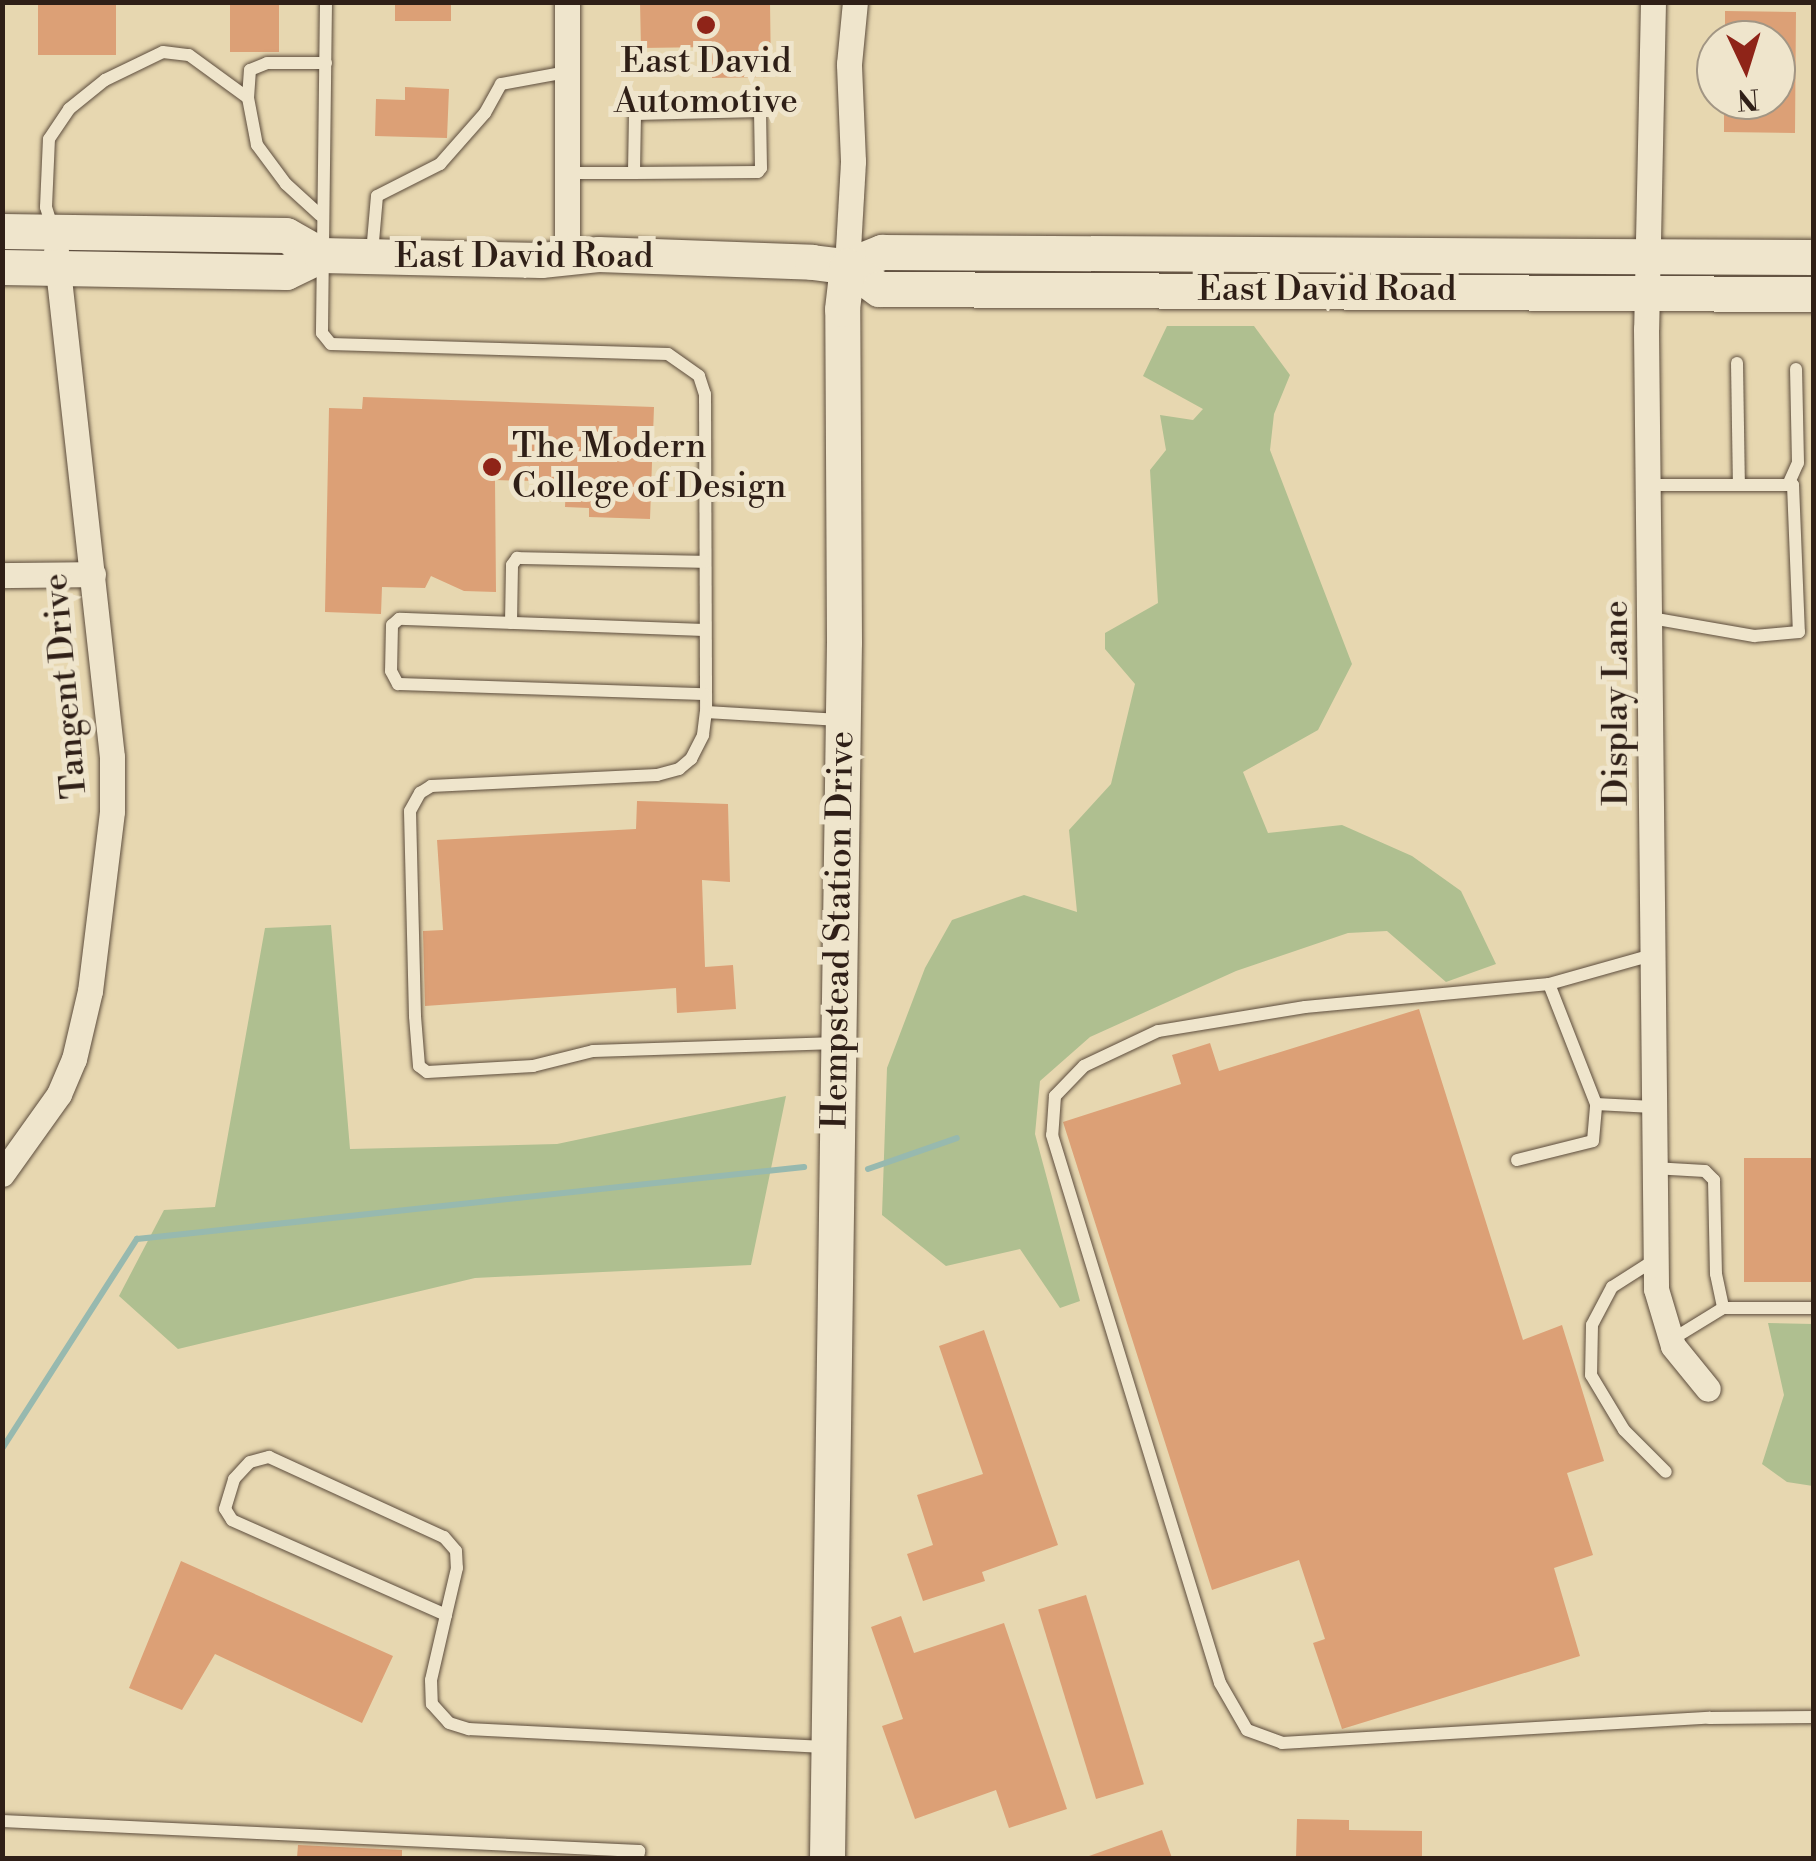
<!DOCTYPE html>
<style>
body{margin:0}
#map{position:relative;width:1816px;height:1861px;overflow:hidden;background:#e7d7b0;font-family:"Libre Bodoni",serif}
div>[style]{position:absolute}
.green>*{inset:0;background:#afbf90}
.stream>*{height:6px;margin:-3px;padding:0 3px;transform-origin:3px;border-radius:3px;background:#97b9af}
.building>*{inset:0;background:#dca076;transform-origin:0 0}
.roads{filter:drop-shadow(0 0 2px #5d4d3d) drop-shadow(0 0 2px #5d4d3d)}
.lane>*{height:12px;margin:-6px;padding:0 6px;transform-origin:6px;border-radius:6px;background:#efe5cc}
.street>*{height:25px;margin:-12.5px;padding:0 12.5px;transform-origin:12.5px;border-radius:12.5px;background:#efe5cc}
.secondary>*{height:35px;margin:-17.5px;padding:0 17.5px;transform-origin:17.5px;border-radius:17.5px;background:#efe5cc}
.dots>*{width:28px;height:28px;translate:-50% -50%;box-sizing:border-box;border:5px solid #efe5cc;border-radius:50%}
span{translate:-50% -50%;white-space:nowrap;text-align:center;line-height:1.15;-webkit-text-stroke:10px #efe5cc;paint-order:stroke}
.poi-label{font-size:35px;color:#2f1f17}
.left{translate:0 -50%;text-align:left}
.street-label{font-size:35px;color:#2f1f17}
.frame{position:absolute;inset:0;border:5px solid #2f1f17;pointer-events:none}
.north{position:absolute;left:1696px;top:20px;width:100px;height:100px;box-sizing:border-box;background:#efe5cc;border:2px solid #a29684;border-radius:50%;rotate:176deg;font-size:28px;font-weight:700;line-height:40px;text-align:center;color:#2f1f17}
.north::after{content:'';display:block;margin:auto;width:35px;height:45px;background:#8f2418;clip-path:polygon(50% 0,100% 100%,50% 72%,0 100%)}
</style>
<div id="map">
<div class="green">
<div style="clip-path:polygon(1167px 326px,1254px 326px,1290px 375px,1274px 414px,1270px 450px,1352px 664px,1318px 730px,1243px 772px,1268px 833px,1342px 825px,1412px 856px,1461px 891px,1496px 964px,1446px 982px,1387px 931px,1348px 933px,1236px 971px,1090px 1037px,1040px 1081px,1035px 1134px,1080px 1301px,1060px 1308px,1020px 1249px,946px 1266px,882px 1215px,887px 1068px,925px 968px,952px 920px,1024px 895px,1077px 912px,1069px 830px,1111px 784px,1135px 684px,1105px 649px,1105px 633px,1158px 603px,1150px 470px,1166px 450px,1160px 415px,1193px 420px,1203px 409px,1143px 376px)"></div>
<div style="clip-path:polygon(331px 925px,350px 1149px,557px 1144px,786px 1096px,751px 1265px,475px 1278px,178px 1349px,119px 1296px,164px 1210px,215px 1207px,265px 928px)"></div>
<div style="clip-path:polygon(1768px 1323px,1813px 1324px,1813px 1486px,1787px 1482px,1762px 1464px,1784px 1395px)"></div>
</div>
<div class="stream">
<div style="left:868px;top:1169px;width:94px;rotate:-19.2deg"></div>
<div style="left:2px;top:1449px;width:250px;rotate:-57.3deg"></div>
<div style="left:137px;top:1239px;width:671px;rotate:-6.16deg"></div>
</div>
<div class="building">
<div style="left:38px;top:2px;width:78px;height:53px"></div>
<div style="left:230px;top:2px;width:49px;height:50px"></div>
<div style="left:395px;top:2px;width:56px;height:19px"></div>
<div style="clip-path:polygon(640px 2px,770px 2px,771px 77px,712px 78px,712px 47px,641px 48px)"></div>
<div style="clip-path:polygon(1725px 11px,1796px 12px,1795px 133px,1724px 132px,1724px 100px,1776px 100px,1776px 40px,1725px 40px)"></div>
<div style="clip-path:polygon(405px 87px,449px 89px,447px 138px,375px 136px,376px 99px,405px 100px)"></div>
<div style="clip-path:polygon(363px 397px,654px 407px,650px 519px,589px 517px,589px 508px,565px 507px,566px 482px,495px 480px,496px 592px,464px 591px,431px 576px,425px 588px,382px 587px,381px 614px,325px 612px,329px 408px,362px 409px)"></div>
<div style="clip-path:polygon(637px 801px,728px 804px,730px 882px,702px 880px,705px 967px,733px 965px,736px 1009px,677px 1013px,676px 988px,425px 1006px,423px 931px,443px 930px,437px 840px,636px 829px)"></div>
<div style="clip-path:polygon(1419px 1009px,1523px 1340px,1562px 1325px,1604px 1461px,1567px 1473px,1593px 1555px,1554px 1568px,1580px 1656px,1342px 1729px,1313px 1643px,1325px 1639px,1299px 1560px,1212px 1590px,1063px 1122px,1181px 1084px,1172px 1055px,1210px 1043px,1219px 1071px)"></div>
<div style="left:1744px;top:1158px;width:70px;height:124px"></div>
<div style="clip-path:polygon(984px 1330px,1058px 1545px,982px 1572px,985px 1581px,923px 1601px,907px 1554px,933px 1545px,917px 1495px,983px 1474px,939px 1346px)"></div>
<div style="clip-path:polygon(181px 1561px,393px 1656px,362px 1723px,215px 1654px,182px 1710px,129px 1688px)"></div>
<div style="left:1086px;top:1595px;width:198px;height:50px;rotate:73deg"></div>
<div style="clip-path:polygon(901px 1616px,914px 1653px,1004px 1623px,1067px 1809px,1009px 1828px,996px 1790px,915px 1819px,882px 1726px,903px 1719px,871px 1627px)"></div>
<div style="clip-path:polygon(1297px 1819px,1349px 1820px,1349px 1830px,1422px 1831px,1422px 1858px,1296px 1858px)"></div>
<div style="clip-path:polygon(1162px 1830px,1172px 1858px,1090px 1858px,1089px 1856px)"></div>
<div style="clip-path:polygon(298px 1845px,402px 1850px,402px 1858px,297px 1858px)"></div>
</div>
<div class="roads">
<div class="lane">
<div style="left:326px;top:2px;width:331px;rotate:90.7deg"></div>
<div style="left:322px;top:333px;width:14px;rotate:51deg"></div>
<div style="left:331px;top:344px;width:337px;rotate:1.7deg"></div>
<div style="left:668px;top:354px;width:38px;rotate:35deg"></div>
<div style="left:699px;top:376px;width:19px;rotate:72deg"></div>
<div style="left:705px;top:394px;width:318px;rotate:89.8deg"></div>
<div style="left:567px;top:173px;width:67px"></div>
<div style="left:634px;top:173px;width:124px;rotate:-0.5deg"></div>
<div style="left:758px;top:172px;width:5px;rotate:-53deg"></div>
<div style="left:761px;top:168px;width:57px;rotate:-91deg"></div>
<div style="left:760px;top:111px;width:125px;rotate:178.6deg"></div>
<div style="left:635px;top:114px;width:59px;rotate:91deg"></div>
<div style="left:320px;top:215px;width:46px;rotate:-137.6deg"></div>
<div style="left:286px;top:184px;width:49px;rotate:-126.6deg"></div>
<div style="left:257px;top:145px;width:48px;rotate:-100.8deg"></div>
<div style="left:248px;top:98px;width:28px;rotate:-86deg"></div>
<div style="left:250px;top:70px;width:18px;rotate:-22deg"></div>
<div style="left:267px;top:63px;width:59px"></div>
<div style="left:53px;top:230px;width:24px;rotate:-107deg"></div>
<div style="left:46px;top:207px;width:68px;rotate:-87.5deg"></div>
<div style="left:49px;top:139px;width:36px;rotate:-56deg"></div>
<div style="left:69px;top:109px;width:46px;rotate:-38.9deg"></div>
<div style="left:105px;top:80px;width:64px;rotate:-25.8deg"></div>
<div style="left:163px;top:52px;width:26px;rotate:7deg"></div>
<div style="left:189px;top:55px;width:73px;rotate:36.1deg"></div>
<div style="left:372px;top:253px;width:57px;rotate:-85deg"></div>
<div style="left:377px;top:196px;width:71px;rotate:-26.9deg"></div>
<div style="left:440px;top:164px;width:68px;rotate:-48.6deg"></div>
<div style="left:485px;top:113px;width:33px;rotate:-61deg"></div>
<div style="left:501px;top:84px;width:67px;rotate:-10.3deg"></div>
<div style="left:1737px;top:363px;width:122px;rotate:89.1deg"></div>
<div style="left:1651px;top:485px;width:142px"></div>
<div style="left:1793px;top:485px;width:147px;rotate:87.7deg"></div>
<div style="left:1799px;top:632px;width:45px;rotate:174.9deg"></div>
<div style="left:1754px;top:636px;width:105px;rotate:-170.1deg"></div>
<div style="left:1788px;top:485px;width:24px;rotate:-66deg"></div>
<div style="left:1798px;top:463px;width:94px;rotate:-91.2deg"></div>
<div style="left:511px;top:623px;width:58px;rotate:-89deg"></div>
<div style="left:512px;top:565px;width:9px;rotate:-54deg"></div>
<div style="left:517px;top:558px;width:188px;rotate:1.2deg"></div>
<div style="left:704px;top:630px;width:305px;rotate:-177.9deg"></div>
<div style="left:399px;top:619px;width:9px;rotate:139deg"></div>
<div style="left:392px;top:625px;width:46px;rotate:91.2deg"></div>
<div style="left:391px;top:671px;width:15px;rotate:62deg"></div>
<div style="left:398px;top:684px;width:307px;rotate:1.9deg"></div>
<div style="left:1652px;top:955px;width:107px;rotate:164.3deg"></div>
<div style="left:1549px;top:984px;width:129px;rotate:68.6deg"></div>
<div style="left:1596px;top:1104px;width:57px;rotate:3deg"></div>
<div style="left:1549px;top:984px;width:245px;rotate:174.6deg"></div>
<div style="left:1305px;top:1007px;width:149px;rotate:170.7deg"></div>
<div style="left:1158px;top:1031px;width:82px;rotate:154.7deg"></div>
<div style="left:1084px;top:1066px;width:42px;rotate:134deg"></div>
<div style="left:1055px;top:1096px;width:39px;rotate:94deg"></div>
<div style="left:1052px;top:1135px;width:573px;rotate:72.96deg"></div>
<div style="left:1220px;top:1683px;width:54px;rotate:60.1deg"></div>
<div style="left:1247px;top:1730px;width:37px;rotate:20deg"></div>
<div style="left:1282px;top:1743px;width:428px;rotate:-3.4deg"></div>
<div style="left:1709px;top:1718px;width:105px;rotate:-0.5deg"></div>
<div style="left:837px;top:1043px;width:244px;rotate:178.1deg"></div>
<div style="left:593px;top:1051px;width:62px;rotate:166deg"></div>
<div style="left:533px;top:1066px;width:106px;rotate:176.8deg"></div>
<div style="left:427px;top:1072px;width:10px;rotate:-143deg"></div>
<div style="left:419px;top:1066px;width:50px;rotate:-94.6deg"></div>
<div style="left:415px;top:1016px;width:205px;rotate:-91.4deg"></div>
<div style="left:410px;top:811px;width:21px;rotate:-61deg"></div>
<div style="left:420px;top:793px;width:13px;rotate:-32deg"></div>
<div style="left:431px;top:786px;width:226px;rotate:-2.8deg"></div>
<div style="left:657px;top:775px;width:23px;rotate:-15deg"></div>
<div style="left:679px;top:769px;width:16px;rotate:-40deg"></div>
<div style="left:691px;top:759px;width:27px;rotate:-63deg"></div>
<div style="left:703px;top:735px;width:23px;rotate:-83deg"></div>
<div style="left:706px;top:712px;width:134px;rotate:3.4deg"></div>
<div style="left:1517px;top:1160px;width:78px;rotate:-14deg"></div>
<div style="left:1593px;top:1141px;width:37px;rotate:-85deg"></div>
<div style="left:1653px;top:1168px;width:52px;rotate:3.3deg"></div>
<div style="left:1705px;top:1171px;width:13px;rotate:45deg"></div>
<div style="left:1714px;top:1180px;width:94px;rotate:88.8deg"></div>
<div style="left:1716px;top:1274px;width:35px;rotate:78deg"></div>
<div style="left:1723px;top:1308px;width:91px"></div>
<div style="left:1656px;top:1259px;width:52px;rotate:147.5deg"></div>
<div style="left:1612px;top:1287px;width:43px;rotate:117.8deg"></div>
<div style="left:1592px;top:1325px;width:50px;rotate:91.1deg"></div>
<div style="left:1591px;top:1375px;width:64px;rotate:59deg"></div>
<div style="left:1624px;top:1430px;width:59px;rotate:45deg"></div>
<div style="left:1671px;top:1340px;width:61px;rotate:-31.6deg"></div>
<div style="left:446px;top:1615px;width:234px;rotate:-156.1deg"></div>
<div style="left:232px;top:1520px;width:13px;rotate:-122deg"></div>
<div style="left:225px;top:1509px;width:31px;rotate:-73deg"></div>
<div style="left:234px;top:1479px;width:23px;rotate:-47deg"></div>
<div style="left:250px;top:1462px;width:20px;rotate:-15deg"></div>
<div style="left:269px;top:1457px;width:192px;rotate:24.6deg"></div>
<div style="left:444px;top:1537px;width:18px;rotate:49deg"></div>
<div style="left:456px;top:1551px;width:17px;rotate:87deg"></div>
<div style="left:457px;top:1568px;width:48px;rotate:103.2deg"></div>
<div style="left:446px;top:1615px;width:67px;rotate:103deg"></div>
<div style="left:431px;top:1680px;width:24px;rotate:88deg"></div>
<div style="left:432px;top:1704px;width:25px;rotate:48deg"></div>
<div style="left:449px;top:1723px;width:21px;rotate:17deg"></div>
<div style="left:469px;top:1729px;width:355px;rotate:2.9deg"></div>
<div style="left:2px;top:1821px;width:638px;rotate:2.7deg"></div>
<div style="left:639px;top:1851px;width:7px;rotate:98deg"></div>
</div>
<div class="street">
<div style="left:567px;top:2px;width:255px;rotate:90deg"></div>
<div style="left:1653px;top:2px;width:327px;rotate:91.2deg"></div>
<div style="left:1646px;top:329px;width:960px;rotate:89.4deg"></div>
<div style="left:1656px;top:1289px;width:59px;rotate:73.4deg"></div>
<div style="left:1673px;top:1346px;width:55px;rotate:50.9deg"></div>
<div style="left:847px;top:266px;width:105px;rotate:-86.7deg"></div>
<div style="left:853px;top:161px;width:97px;rotate:-92.4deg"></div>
<div style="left:849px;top:64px;width:62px;rotate:-84.5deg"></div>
<div style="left:2px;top:575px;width:91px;rotate:-0.6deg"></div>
<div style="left:2px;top:1174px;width:98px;rotate:-54.5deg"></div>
<div style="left:59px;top:1094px;width:38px;rotate:-67deg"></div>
<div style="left:74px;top:1059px;width:70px;rotate:-76.8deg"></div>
<div style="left:90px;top:991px;width:181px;rotate:-83deg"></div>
<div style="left:112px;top:811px;width:54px;rotate:-90deg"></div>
<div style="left:112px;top:757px;width:509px;rotate:-96.32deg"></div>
</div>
<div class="secondary">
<div style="left:2px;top:231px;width:284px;rotate:0.8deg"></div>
<div style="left:286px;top:235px;width:40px;rotate:29.7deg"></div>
<div style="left:847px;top:266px;width:38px;rotate:-22deg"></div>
<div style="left:882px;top:252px;width:932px;rotate:0.31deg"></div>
<div style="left:2px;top:267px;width:284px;rotate:1deg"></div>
<div style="left:286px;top:272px;width:39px;rotate:-26deg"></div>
<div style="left:321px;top:255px;width:220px;rotate:1.3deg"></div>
<div style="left:541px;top:260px;width:57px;rotate:-6deg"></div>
<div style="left:598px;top:254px;width:214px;rotate:2.1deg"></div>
<div style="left:812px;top:262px;width:35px;rotate:7deg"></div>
<div style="left:847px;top:266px;width:39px;rotate:36deg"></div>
<div style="left:879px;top:289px;width:935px;rotate:0.31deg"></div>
<div style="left:827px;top:1858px;width:1216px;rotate:-89.2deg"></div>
<div style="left:844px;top:642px;width:333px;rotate:-90.3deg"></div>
<div style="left:842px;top:309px;width:43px;rotate:-83.4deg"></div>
</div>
</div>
<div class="dots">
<div style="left:706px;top:25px;background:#8f2418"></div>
<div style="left:492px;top:467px;background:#8f2418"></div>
</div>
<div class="poi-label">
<span style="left:706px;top:82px">East David<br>Automotive</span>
<span class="left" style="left:512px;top:467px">The Modern<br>College of Design</span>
</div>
<div class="street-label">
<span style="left:524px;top:257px">East David Road</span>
<span style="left:1327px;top:290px">East David Road</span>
<span style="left:66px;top:686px;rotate:-95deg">Tangent Drive</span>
<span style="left:1617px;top:703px;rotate:-90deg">Display Lane</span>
<span style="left:839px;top:930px;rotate:-89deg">Hempstead Station Drive</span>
</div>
<div class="frame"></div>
<div class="north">N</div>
</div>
